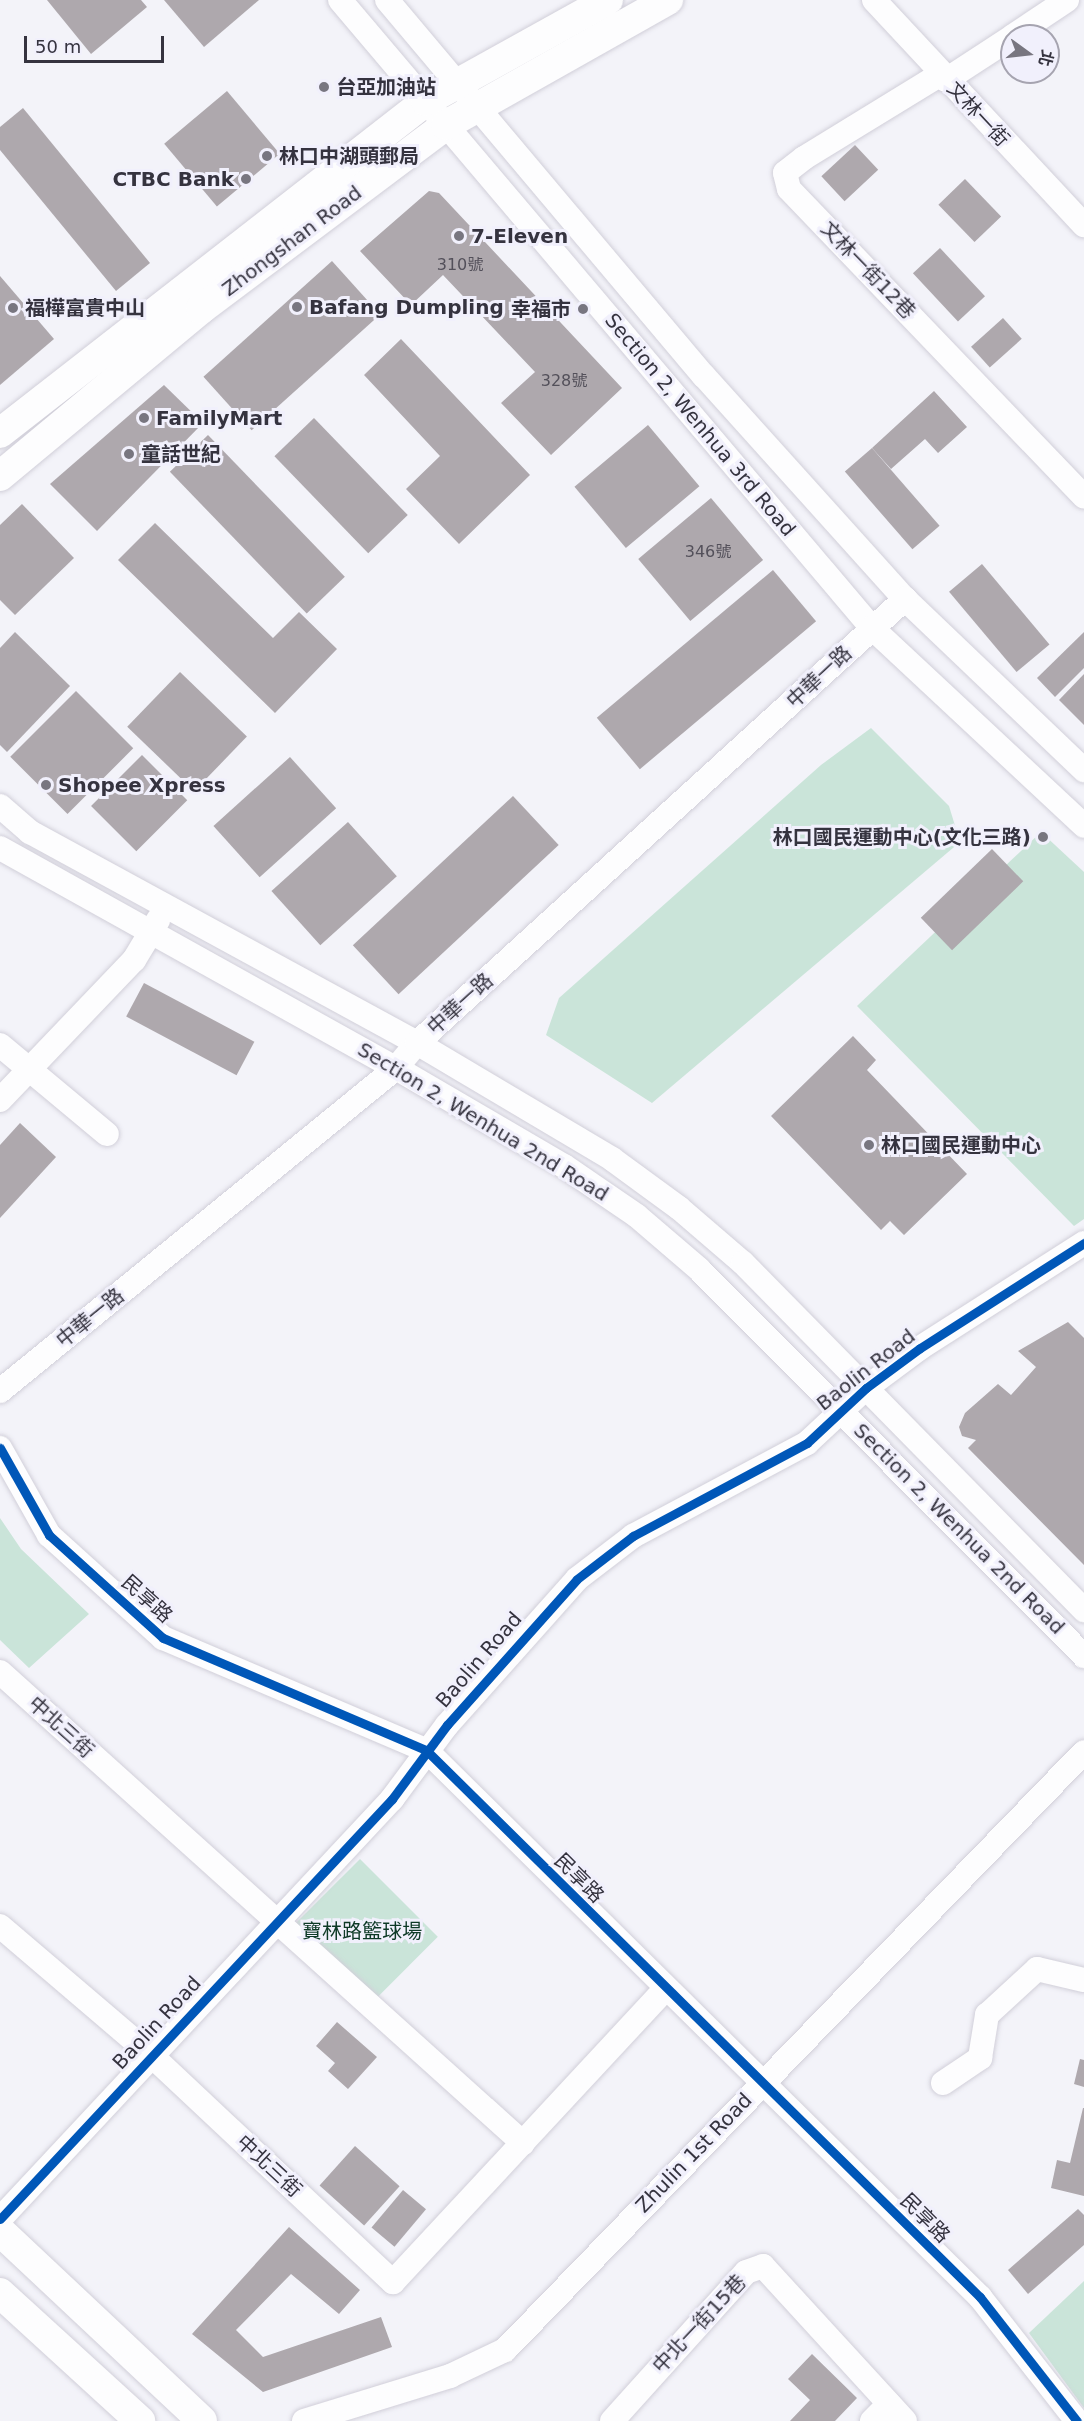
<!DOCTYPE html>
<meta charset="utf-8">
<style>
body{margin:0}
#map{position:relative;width:1084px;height:2421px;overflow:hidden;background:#f3f3f9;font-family:"DejaVu Sans","Noto Sans TC",sans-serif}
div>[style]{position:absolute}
.green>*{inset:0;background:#cae4d9;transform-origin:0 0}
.building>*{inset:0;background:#aea8ad;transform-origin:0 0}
.roads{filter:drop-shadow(0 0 2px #d1cfd9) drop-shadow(0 0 2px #d1cfd9)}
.minor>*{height:24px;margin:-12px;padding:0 12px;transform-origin:12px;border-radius:12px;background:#fdfdfe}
.major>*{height:30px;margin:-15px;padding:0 15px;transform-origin:15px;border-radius:15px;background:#fdfdfe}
.cycleway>*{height:9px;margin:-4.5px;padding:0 4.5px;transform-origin:4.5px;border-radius:4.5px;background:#0057b8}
.dots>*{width:16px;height:16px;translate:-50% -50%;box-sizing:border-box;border:3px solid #f1f0fc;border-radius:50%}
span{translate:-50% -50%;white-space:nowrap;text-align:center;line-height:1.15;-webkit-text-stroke:6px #f1f0fc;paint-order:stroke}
.number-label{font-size:16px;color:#53505a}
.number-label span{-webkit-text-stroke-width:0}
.poi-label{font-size:20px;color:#35333f;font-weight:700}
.left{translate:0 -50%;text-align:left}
.right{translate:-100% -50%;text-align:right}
.street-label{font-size:20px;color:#35333f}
.park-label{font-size:20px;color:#0d3926}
.north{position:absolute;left:1000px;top:24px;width:60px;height:60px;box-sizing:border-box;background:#f1f0fc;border:2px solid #a6a4b0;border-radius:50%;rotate:105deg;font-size:16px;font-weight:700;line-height:24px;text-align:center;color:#35333f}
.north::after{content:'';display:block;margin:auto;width:21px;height:27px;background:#787680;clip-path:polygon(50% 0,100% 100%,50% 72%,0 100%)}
.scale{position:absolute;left:24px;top:36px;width:140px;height:27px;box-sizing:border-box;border:3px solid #35333f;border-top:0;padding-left:8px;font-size:18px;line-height:21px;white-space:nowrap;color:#35333f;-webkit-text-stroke:4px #f1f0fc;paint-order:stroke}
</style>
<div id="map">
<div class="green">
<div style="clip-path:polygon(871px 728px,949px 806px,960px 842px,652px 1103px,546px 1035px,559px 998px,821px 765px)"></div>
<div style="clip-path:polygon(1041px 832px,1084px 872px,1084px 1219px,1074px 1226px,857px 1006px)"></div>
<div style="clip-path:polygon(0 1518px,21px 1549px,89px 1614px,29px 1668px,0 1640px)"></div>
<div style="left:360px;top:1859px;width:110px;height:91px;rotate:45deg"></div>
<div style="clip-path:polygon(1084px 2281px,1084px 2408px,1029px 2333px)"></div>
</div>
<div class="building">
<div style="clip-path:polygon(47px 0,141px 0,147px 7px,91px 54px)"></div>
<div style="clip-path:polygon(164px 0,259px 0,204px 47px)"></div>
<div style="left:227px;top:91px;width:82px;height:82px;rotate:50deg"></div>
<div style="clip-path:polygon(23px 108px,150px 263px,116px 291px,0 150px,0 127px)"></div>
<div style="left:855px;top:145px;width:34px;height:46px;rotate:47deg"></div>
<div style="left:965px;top:179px;width:52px;height:37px;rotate:46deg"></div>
<div style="clip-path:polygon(429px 191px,439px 193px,622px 388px,551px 455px,501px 403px,535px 372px,443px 275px,411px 305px,360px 251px)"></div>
<div style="left:940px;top:248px;width:66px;height:37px;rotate:47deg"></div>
<div style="left:332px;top:261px;width:72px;height:173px;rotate:48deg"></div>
<div style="clip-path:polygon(0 276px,54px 339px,0 385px)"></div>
<div style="left:1003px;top:318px;width:28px;height:43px;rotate:48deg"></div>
<div style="clip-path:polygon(401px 339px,530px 475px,459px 544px,406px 489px,440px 456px,364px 375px)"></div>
<div style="clip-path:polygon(164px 385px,203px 423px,97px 531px,50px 484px)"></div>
<div style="clip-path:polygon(934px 391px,967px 427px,938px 453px,925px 439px,891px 469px,872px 448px)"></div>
<div style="left:314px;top:418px;width:135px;height:55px;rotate:46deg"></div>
<div style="left:648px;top:425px;width:80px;height:96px;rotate:50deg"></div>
<div style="left:208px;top:435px;width:197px;height:53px;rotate:46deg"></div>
<div style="left:872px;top:448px;width:103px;height:36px;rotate:49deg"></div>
<div style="left:711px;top:498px;width:81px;height:95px;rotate:50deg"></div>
<div style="clip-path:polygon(22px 504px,74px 558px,15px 615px,0 600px,0 525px)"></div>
<div style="clip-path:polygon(155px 523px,273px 638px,299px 612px,337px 649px,275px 713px,118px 560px)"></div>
<div style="left:982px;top:564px;width:105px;height:43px;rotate:50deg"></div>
<div style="left:773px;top:570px;width:67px;height:230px;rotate:50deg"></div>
<div style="clip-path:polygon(15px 632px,70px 686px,7px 752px,0 745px,0 648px)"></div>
<div style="clip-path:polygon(1084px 632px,1084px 668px,1055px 697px,1037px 678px)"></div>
<div style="left:180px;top:672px;width:93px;height:76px;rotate:44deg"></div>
<div style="clip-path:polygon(1084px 674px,1084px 725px,1059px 700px)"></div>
<div style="left:76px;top:691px;width:81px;height:93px;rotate:45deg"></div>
<div style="left:142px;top:755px;width:64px;height:72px;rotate:45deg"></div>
<div style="left:290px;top:757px;width:69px;height:103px;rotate:48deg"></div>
<div style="left:513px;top:796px;width:67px;height:219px;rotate:47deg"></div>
<div style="left:348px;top:822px;width:73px;height:103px;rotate:48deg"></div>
<div style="left:992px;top:849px;width:45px;height:99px;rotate:46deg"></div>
<div style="left:144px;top:983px;width:125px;height:38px;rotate:28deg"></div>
<div style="clip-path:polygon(853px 1036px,876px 1060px,867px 1070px,967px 1174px,904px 1235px,890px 1221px,881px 1230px,771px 1116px)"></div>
<div style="clip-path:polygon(20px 1123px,56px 1157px,0 1218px,0 1145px)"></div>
<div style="clip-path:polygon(1068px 1322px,1084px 1338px,1084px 1565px,968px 1448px,976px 1440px,962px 1436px,959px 1427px,965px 1413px,998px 1384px,1011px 1395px,1036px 1367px,1018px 1351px)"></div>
<div style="clip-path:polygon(337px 2022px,377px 2057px,348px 2089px,328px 2071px,335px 2063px,316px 2046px)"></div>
<div style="clip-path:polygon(1080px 2059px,1084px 2060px,1084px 2087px,1074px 2084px)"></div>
<div style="clip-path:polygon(1083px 2108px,1084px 2108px,1084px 2196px,1051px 2188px,1057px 2160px,1070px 2163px)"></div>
<div style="left:355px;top:2146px;width:60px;height:53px;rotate:42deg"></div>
<div style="left:403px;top:2190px;width:30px;height:49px;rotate:40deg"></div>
<div style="clip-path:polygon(1078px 2209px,1084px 2215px,1084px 2245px,1028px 2294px,1008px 2270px)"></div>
<div style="clip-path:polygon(289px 2227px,360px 2290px,339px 2314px,291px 2274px,236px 2330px,263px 2357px,381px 2317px,392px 2347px,263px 2392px,192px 2334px)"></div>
<div style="clip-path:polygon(812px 2354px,857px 2398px,835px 2421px,790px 2421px,810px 2400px,788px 2379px)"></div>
</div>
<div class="roads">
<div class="minor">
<div style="left:340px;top:0;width:823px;rotate:49.73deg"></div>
<div style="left:872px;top:628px;width:290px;rotate:43deg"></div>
<div style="left:387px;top:0;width:492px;rotate:49.9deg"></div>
<div style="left:704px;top:376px;width:300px;rotate:48deg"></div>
<div style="left:905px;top:599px;width:248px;rotate:43.7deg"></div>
<div style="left:874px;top:0;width:308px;rotate:47deg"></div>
<div style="left:1013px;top:36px;width:65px;rotate:-33.7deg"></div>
<div style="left:941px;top:74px;width:161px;rotate:148.5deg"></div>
<div style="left:804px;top:158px;width:24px;rotate:142deg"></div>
<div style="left:785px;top:173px;width:16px;rotate:76deg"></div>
<div style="left:789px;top:189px;width:426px;rotate:46.2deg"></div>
<div style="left:946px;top:80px;width:79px;rotate:-33.1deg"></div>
<div style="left:0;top:806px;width:40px;rotate:41deg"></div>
<div style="left:30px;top:832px;width:441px;rotate:28.6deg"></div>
<div style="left:417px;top:1043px;width:227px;rotate:30.7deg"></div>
<div style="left:612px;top:1159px;width:83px;rotate:36.2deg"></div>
<div style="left:679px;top:1208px;width:84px;rotate:40.7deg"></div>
<div style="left:743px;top:1263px;width:487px;rotate:45.5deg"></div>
<div style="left:0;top:848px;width:453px;rotate:29.1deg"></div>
<div style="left:396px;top:1068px;width:194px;rotate:30.3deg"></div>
<div style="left:564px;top:1166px;width:88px;rotate:34.4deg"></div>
<div style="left:637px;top:1216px;width:82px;rotate:40.5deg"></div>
<div style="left:699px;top:1269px;width:546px;rotate:45.15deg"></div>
<div style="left:0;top:1045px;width:139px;rotate:39.8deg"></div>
<div style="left:0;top:1100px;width:194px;rotate:-46.3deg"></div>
<div style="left:134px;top:960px;width:47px;rotate:-59deg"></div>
<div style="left:0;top:1391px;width:511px;rotate:-39.2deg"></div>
<div style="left:396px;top:1068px;width:33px;rotate:-50deg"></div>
<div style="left:417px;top:1043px;width:660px;rotate:-42.3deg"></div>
<div style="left:0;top:1448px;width:100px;rotate:60.6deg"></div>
<div style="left:49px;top:1535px;width:154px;rotate:42.1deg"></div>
<div style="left:163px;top:1638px;width:286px;rotate:23.1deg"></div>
<div style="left:426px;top:1750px;width:779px;rotate:44.64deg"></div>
<div style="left:980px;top:2297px;width:157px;rotate:52deg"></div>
<div style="left:0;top:1672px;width:704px;rotate:42.01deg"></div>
<div style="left:0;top:1926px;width:199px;rotate:40.5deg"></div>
<div style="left:151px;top:2055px;width:332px;rotate:43.2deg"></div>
<div style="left:393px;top:2282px;width:400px;rotate:-47.1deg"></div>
<div style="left:943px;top:2083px;width:45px;rotate:-34deg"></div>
<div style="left:980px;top:2058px;width:44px;rotate:-80.8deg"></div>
<div style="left:987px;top:2015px;width:68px;rotate:-42.6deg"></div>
<div style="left:1037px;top:1969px;width:48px;rotate:13.2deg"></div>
<div style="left:0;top:2219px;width:575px;rotate:-46.97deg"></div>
<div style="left:392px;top:1799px;width:92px;rotate:-53.4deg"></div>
<div style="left:447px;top:1725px;width:195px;rotate:-48.3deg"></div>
<div style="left:577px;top:1579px;width:71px;rotate:-37.5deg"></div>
<div style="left:633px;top:1536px;width:197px;rotate:-28.1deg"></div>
<div style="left:807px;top:1443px;width:81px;rotate:-43deg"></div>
<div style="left:866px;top:1388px;width:67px;rotate:-36.5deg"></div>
<div style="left:920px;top:1348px;width:195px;rotate:-32.6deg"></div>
<div style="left:304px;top:2421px;width:153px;rotate:-17.1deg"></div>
<div style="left:450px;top:2376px;width:61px;rotate:-25.3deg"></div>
<div style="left:505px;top:2350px;width:832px;rotate:-45.92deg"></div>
<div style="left:612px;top:2421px;width:200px;rotate:-48deg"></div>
<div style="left:746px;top:2272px;width:18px;rotate:-19deg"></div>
<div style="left:763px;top:2266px;width:210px;rotate:47.5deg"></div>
<div style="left:872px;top:2421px;width:24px;rotate:-45deg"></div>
</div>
<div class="major">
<div style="left:0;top:433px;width:540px;rotate:-37.93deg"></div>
<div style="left:426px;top:101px;width:208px;rotate:-29deg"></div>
<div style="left:0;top:476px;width:261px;rotate:-39.7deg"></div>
<div style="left:201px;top:309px;width:306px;rotate:-36.9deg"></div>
<div style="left:446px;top:125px;width:255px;rotate:-29.4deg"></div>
<div style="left:0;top:2231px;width:277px;rotate:43.2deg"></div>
<div style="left:0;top:2293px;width:190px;rotate:42.4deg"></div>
</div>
</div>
<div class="cycleway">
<div style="left:0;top:1448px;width:100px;rotate:60.6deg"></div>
<div style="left:49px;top:1535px;width:154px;rotate:42.1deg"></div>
<div style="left:163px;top:1638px;width:286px;rotate:23.1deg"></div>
<div style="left:426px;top:1750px;width:779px;rotate:44.64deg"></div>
<div style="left:980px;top:2297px;width:157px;rotate:52deg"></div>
<div style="left:0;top:2219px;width:575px;rotate:-46.97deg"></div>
<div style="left:392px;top:1799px;width:92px;rotate:-53.4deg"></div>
<div style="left:447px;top:1725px;width:195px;rotate:-48.3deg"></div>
<div style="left:577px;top:1579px;width:71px;rotate:-37.5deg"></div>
<div style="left:633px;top:1536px;width:197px;rotate:-28.1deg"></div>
<div style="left:807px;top:1443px;width:81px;rotate:-43deg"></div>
<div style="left:866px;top:1388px;width:67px;rotate:-36.5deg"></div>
<div style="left:920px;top:1348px;width:195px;rotate:-32.6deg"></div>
</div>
<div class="dots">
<div style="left:324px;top:87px;background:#787680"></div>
<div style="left:267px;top:156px;background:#787680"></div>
<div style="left:246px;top:179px;background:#787680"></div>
<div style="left:459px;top:236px;background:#787680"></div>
<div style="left:297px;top:307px;background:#787680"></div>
<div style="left:13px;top:308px;background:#787680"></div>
<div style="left:583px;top:309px;background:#787680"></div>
<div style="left:144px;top:418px;background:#787680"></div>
<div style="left:129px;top:454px;background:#787680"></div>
<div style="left:46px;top:785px;background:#787680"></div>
<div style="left:1043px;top:837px;background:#787680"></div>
<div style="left:869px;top:1145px;background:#787680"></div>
</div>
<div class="number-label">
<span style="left:460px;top:265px">310號</span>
<span style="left:564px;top:381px">328號</span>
<span style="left:708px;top:552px">346號</span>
</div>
<div class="poi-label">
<span class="left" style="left:336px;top:87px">台亞加油站</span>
<span class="left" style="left:279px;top:156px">林口中湖頭郵局</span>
<span class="right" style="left:234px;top:179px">CTBC Bank</span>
<span class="left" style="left:471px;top:236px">7-Eleven</span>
<span class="left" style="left:309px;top:307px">Bafang Dumpling</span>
<span class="left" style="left:25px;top:308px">福樺富貴中山</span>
<span class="right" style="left:571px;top:309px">幸福市</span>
<span class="left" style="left:156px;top:418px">FamilyMart</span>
<span class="left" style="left:141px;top:454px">童話世紀</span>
<span class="left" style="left:58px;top:785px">Shopee Xpress</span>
<span class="right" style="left:1031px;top:837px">林口國民運動中心(文化三路)</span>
<span class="left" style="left:881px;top:1145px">林口國民運動中心</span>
</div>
<div class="street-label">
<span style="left:978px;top:114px;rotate:47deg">文林一街</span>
<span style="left:292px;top:241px;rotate:-37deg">Zhongshan Road</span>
<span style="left:868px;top:270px;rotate:46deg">文林一街12巷</span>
<span style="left:700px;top:425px;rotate:50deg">Section 2, Wenhua 3rd Road</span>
<span style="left:819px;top:677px;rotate:-43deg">中華一路</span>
<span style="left:460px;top:1004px;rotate:-42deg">中華一路</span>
<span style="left:483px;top:1122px;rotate:31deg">Section 2, Wenhua 2nd Road</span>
<span style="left:90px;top:1318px;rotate:-39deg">中華一路</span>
<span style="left:866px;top:1370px;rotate:-38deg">Baolin Road</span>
<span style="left:959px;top:1529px;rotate:45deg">Section 2, Wenhua 2nd Road</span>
<span style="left:147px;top:1599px;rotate:42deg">民享路</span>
<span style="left:479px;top:1660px;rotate:-49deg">Baolin Road</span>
<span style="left:61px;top:1727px;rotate:42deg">中北三街</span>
<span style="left:579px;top:1878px;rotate:45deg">民享路</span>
<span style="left:157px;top:2023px;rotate:-47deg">Baolin Road</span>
<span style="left:694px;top:2153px;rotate:-46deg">Zhulin 1st Road</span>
<span style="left:269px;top:2166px;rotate:43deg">中北三街</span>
<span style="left:925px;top:2218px;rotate:45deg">民享路</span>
<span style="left:699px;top:2324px;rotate:-47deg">中北一街15巷</span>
</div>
<div class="park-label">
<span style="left:362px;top:1931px">寶林路籃球場</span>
</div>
<div class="north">北</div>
<div class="scale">50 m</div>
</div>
